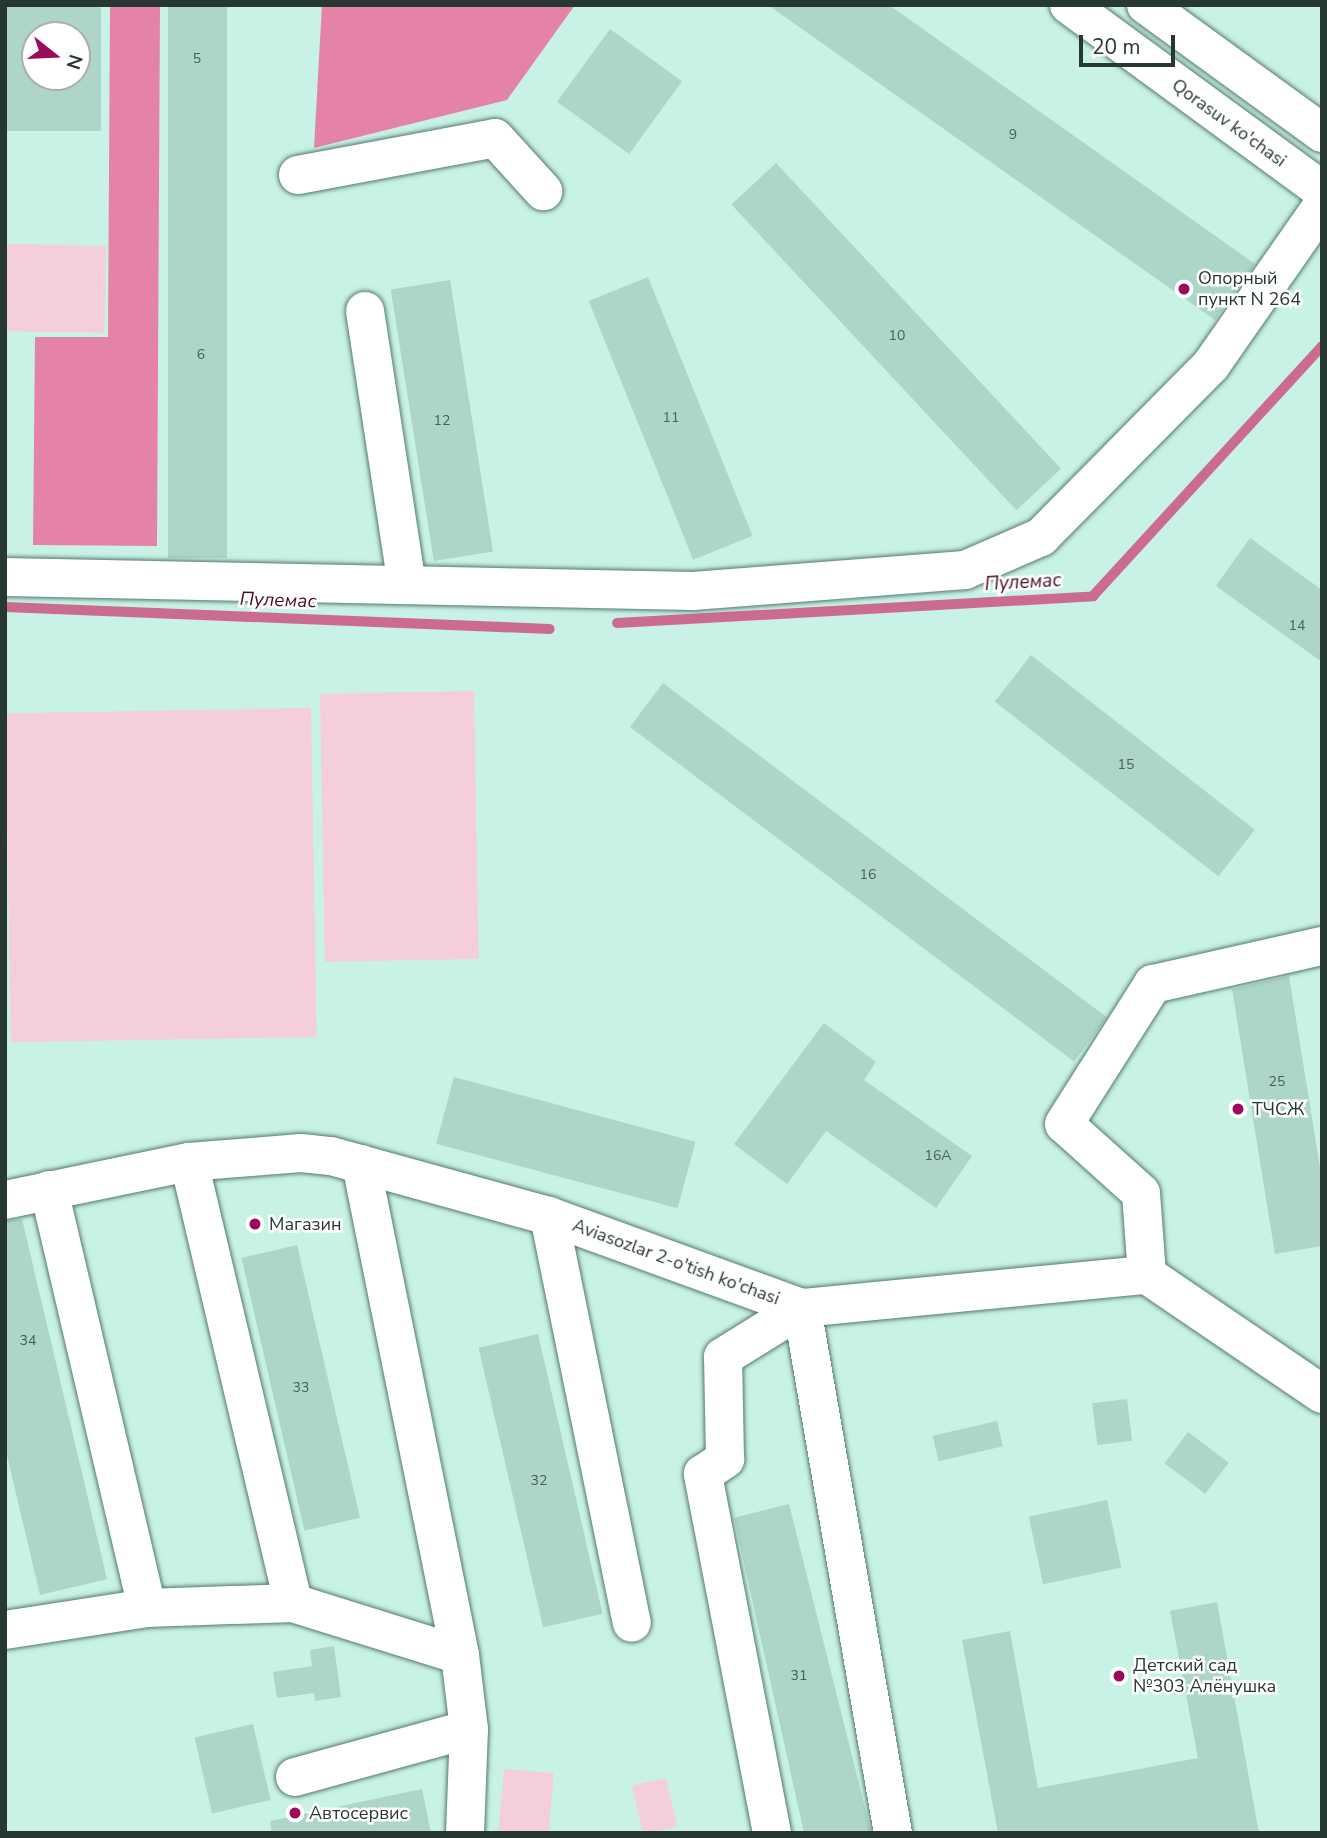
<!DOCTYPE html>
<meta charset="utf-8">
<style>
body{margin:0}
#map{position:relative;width:1327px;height:1838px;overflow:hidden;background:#c9f2e6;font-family:"Nunito Sans",sans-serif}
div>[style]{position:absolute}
.green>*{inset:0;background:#f5cedb;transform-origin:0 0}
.forest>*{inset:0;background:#e582a8}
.stream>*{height:10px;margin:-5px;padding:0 5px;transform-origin:5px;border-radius:5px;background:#cc6b92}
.building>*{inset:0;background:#add5c9;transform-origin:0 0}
.roads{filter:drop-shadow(0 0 2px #547a6f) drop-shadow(0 0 2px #547a6f)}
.minor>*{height:38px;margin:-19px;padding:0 19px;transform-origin:19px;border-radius:19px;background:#fff}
.major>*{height:38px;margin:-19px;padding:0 19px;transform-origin:19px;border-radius:19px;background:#fff}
.dots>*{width:19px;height:19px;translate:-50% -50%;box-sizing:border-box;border:4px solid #fff;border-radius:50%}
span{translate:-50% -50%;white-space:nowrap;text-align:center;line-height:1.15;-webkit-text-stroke:5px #fff;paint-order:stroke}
.number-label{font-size:14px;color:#485e58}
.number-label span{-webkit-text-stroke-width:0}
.street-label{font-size:18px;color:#273732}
.poi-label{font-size:18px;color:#273732}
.left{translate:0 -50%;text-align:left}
.water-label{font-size:19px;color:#4a0d2a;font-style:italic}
.frame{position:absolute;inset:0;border:7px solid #273732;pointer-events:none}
.north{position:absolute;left:21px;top:21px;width:70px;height:70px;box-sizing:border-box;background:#fff;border:2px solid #a9afad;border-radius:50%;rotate:108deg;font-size:19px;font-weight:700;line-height:28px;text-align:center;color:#273732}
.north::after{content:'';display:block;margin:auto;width:24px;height:32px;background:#9c0b5a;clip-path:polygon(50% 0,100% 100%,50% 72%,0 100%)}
.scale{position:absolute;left:1079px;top:35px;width:96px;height:32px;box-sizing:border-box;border:4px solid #273732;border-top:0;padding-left:9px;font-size:21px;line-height:24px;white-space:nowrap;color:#273732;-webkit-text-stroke:5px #fff;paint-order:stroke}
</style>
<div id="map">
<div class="green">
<div style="left:5px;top:244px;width:101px;height:87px;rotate:1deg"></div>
<div style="left:474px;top:691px;width:268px;height:154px;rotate:89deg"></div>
<div style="left:311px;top:708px;width:329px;height:306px;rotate:89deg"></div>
<div style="left:504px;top:1769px;width:50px;height:64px;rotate:5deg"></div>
<div style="left:666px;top:1778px;width:50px;height:35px;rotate:77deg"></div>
</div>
<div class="forest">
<div style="clip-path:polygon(110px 5px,160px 5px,157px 546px,33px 545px,35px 337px,108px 337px)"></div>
<div style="clip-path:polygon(322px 5px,575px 5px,507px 100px,314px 148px)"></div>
</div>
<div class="stream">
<div style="left:5px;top:607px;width:545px;rotate:2.31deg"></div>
<div style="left:617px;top:623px;width:477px;rotate:-3.2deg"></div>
<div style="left:1093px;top:596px;width:339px;rotate:-47.5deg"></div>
</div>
<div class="building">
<div style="clip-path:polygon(evenodd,5px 5px,101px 5px,101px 131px,5px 131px,5px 5px,35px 35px,77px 35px,77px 77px,35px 77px,35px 35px)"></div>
<div style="left:168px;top:5px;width:59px;height:553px"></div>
<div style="clip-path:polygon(768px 5px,889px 5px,1255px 264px,1215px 320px)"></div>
<div style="left:610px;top:29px;width:89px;height:90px;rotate:36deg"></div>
<div style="left:776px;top:163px;width:418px;height:61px;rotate:47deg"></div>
<div style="left:648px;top:277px;width:279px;height:64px;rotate:68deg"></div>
<div style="left:450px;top:280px;width:275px;height:60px;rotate:81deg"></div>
<div style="clip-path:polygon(1250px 538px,1322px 590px,1322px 662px,1216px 586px)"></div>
<div style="left:1031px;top:655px;width:284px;height:59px;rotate:38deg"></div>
<div style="left:663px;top:683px;width:556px;height:55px;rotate:37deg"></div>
<div style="clip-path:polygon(1289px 976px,1322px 1180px,1322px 1246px,1275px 1254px,1232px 989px)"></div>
<div style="clip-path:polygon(824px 1023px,876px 1062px,864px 1080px,972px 1156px,936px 1208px,826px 1131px,787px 1184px,734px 1144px)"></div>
<div style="left:454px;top:1077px;width:250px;height:69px;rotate:15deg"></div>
<div style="clip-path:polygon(22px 1219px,107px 1579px,40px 1595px,5px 1447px,5px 1221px)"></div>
<div style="left:297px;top:1245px;width:280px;height:57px;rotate:77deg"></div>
<div style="left:538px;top:1334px;width:287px;height:61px;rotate:77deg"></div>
<div style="left:1127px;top:1399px;width:42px;height:35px;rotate:83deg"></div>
<div style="left:997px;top:1421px;width:26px;height:66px;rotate:77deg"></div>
<div style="left:1188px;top:1432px;width:51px;height:39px;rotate:37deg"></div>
<div style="left:1107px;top:1500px;width:69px;height:80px;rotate:78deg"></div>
<div style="clip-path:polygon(789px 1504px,870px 1828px,871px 1833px,804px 1833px,734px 1518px)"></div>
<div style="clip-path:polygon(1217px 1602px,1259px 1833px,998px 1833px,962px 1640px,1010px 1631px,1038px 1788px,1198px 1758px,1170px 1611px)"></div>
<div style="clip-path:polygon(334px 1646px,341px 1697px,315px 1701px,314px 1693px,277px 1698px,273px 1672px,312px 1666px,310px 1650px)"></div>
<div style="left:253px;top:1724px;width:78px;height:60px;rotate:77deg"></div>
<div style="clip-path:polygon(422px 1789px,431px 1833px,272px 1833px,270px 1821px)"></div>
</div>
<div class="roads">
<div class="minor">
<div style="left:298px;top:175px;width:200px;rotate:-10.6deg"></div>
<div style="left:495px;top:138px;width:72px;rotate:47.8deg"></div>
<div style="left:365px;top:311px;width:277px;rotate:81.3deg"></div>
<div style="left:5px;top:577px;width:688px;rotate:1.17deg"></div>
<div style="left:693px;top:591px;width:273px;rotate:-4.4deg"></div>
<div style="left:965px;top:570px;width:83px;rotate:-23.5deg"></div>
<div style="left:1041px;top:537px;width:242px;rotate:-45.3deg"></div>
<div style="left:1211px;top:365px;width:194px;rotate:-55.1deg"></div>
<div style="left:189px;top:1162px;width:453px;rotate:76.7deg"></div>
<div style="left:361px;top:1164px;width:501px;rotate:78.6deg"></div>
<div style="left:460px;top:1655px;width:75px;rotate:83.1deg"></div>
<div style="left:469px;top:1729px;width:104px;rotate:92.2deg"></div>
<div style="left:49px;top:1190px;width:429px;rotate:76.8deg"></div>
<div style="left:5px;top:1200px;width:188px;rotate:-11.7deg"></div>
<div style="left:189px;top:1162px;width:112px;rotate:-4.6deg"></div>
<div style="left:301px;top:1153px;width:30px;rotate:6deg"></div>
<div style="left:331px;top:1156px;width:226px;rotate:15.4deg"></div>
<div style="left:549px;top:1216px;width:269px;rotate:20deg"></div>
<div style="left:802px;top:1308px;width:347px;rotate:-5.5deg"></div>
<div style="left:1147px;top:1275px;width:212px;rotate:34.2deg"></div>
<div style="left:549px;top:1216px;width:415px;rotate:78.5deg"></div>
<div style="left:1147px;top:1275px;width:82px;rotate:-94.2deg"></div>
<div style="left:1141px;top:1193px;width:103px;rotate:-138.1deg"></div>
<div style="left:1064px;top:1124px;width:166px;rotate:-57.6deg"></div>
<div style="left:1153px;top:984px;width:173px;rotate:-12.7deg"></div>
<div style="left:5px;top:1630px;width:144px;rotate:-8.8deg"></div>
<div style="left:147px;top:1608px;width:146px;rotate:-2deg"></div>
<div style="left:293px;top:1603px;width:175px;rotate:17.3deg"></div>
<div style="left:295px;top:1777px;width:180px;rotate:-15.4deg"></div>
<div style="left:772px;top:1833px;width:366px;rotate:-100.9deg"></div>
<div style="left:703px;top:1474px;width:27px;rotate:-34deg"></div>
<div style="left:725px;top:1459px;width:102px;rotate:-91.1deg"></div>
<div style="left:723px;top:1357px;width:93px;rotate:-31.8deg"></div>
<div style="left:802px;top:1308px;width:533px;rotate:80.17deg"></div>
</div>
<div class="major">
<div style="left:1069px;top:5px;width:313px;rotate:36.2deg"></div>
<div style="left:1146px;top:5px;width:218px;rotate:36deg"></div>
</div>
</div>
<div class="dots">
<div style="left:1184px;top:289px;background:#9c0b5a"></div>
<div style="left:1238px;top:1109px;background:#9c0b5a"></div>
<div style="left:255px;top:1224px;background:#9c0b5a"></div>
<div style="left:1119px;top:1676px;background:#9c0b5a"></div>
<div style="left:295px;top:1813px;background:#9c0b5a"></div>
</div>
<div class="number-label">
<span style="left:197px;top:59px">5</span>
<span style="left:1013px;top:135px">9</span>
<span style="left:897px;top:336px">10</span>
<span style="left:201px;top:355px">6</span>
<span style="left:671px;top:418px">11</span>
<span style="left:442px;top:421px">12</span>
<span style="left:1297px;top:626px">14</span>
<span style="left:1126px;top:765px">15</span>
<span style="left:868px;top:875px">16</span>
<span style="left:1277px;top:1082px">25</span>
<span style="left:938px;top:1156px">16А</span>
<span style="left:28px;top:1341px">34</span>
<span style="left:301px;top:1388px">33</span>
<span style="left:539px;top:1481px">32</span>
<span style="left:799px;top:1676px">31</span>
</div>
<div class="street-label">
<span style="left:1229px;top:123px;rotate:36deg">Qorasuv ko'chasi</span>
<span style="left:676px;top:1262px;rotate:20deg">Aviasozlar 2-o'tish ko'chasi</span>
</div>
<div class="poi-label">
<span class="left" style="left:1198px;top:289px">Опорный<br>пункт N 264</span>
<span class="left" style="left:1252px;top:1109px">ТЧСЖ</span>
<span class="left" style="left:269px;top:1224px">Магазин</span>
<span class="left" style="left:1133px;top:1676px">Детский сад<br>№303 Алёнушка</span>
<span class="left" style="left:309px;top:1813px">Автосервис</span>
</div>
<div class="water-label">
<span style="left:1023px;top:583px;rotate:-3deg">Пулемас</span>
<span style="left:278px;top:601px;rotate:2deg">Пулемас</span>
</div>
<div class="frame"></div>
<div class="north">N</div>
<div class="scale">20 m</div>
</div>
